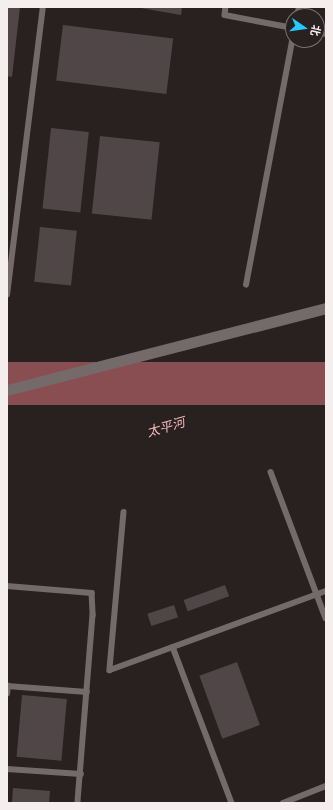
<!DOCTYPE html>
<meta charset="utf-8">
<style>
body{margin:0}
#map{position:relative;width:333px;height:810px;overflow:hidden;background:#292020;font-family:"Space Grotesk","Noto Sans SC",sans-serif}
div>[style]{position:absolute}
.water>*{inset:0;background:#894e52;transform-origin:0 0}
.building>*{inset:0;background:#504647;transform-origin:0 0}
.lane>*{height:5.5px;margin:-2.75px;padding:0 2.75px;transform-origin:2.75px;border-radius:2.75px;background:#746a6a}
.street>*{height:11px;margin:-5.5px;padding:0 5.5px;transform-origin:5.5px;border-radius:5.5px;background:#746a6a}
span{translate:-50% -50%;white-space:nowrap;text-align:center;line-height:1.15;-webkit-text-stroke:3.5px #292020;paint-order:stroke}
.water-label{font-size:13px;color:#f5bcbe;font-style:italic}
.frame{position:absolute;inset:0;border:8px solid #f4eeee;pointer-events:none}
.north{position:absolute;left:285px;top:8px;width:40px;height:40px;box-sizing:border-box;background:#292020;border:1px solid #7a7272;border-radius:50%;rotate:103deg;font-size:11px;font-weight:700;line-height:16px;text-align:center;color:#f4eeee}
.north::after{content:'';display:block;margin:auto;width:14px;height:18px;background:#23c9fe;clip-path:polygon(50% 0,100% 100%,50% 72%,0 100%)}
</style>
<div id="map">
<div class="water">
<div style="left:326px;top:362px;width:43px;height:330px;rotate:90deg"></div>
</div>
<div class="building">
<div style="clip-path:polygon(7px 7px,20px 7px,12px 77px,7px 76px)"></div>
<div style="clip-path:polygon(135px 7px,182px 7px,181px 15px)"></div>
<div style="left:63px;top:25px;width:111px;height:56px;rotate:7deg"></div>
<div style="left:51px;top:128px;width:38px;height:81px;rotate:6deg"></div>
<div style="left:100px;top:136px;width:60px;height:78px;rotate:6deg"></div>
<div style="left:40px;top:227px;width:37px;height:55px;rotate:6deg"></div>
<div style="left:225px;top:585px;width:12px;height:44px;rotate:70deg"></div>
<div style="left:174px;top:605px;width:13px;height:28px;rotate:72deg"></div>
<div style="left:237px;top:662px;width:67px;height:40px;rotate:70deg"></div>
<div style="left:22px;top:695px;width:45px;height:62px;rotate:5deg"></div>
<div style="clip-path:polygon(13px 788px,50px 791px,49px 803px,12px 803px)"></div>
</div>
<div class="lane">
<div style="left:226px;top:7px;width:8px;rotate:97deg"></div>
<div style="left:225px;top:15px;width:69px;rotate:10.8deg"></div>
<div style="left:297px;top:16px;width:9px;rotate:-77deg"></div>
<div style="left:317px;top:32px;width:9px;rotate:13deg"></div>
<div style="left:246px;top:285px;width:253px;rotate:-79.3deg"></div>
<div style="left:7px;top:295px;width:290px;rotate:-82.9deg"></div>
<div style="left:271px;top:472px;width:156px;rotate:69.4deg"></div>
<div style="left:124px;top:512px;width:159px;rotate:95.1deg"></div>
<div style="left:110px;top:670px;width:230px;rotate:-20.1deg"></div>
<div style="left:7px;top:586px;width:85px;rotate:4.7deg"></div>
<div style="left:92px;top:593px;width:22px;rotate:87deg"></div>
<div style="left:93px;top:615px;width:189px;rotate:94.6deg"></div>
<div style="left:173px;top:647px;width:167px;rotate:69.3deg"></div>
<div style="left:7px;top:686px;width:80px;rotate:4.3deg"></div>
<div style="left:7px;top:694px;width:8px;rotate:-83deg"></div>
<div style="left:7px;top:769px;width:74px;rotate:3.9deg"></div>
<div style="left:283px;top:803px;width:46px;rotate:-21.6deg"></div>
</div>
<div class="street">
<div style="left:7px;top:390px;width:329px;rotate:-14.4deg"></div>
</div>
<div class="water-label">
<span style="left:166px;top:428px;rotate:-16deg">太平河</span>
</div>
<div class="frame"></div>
<div class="north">北</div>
</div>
